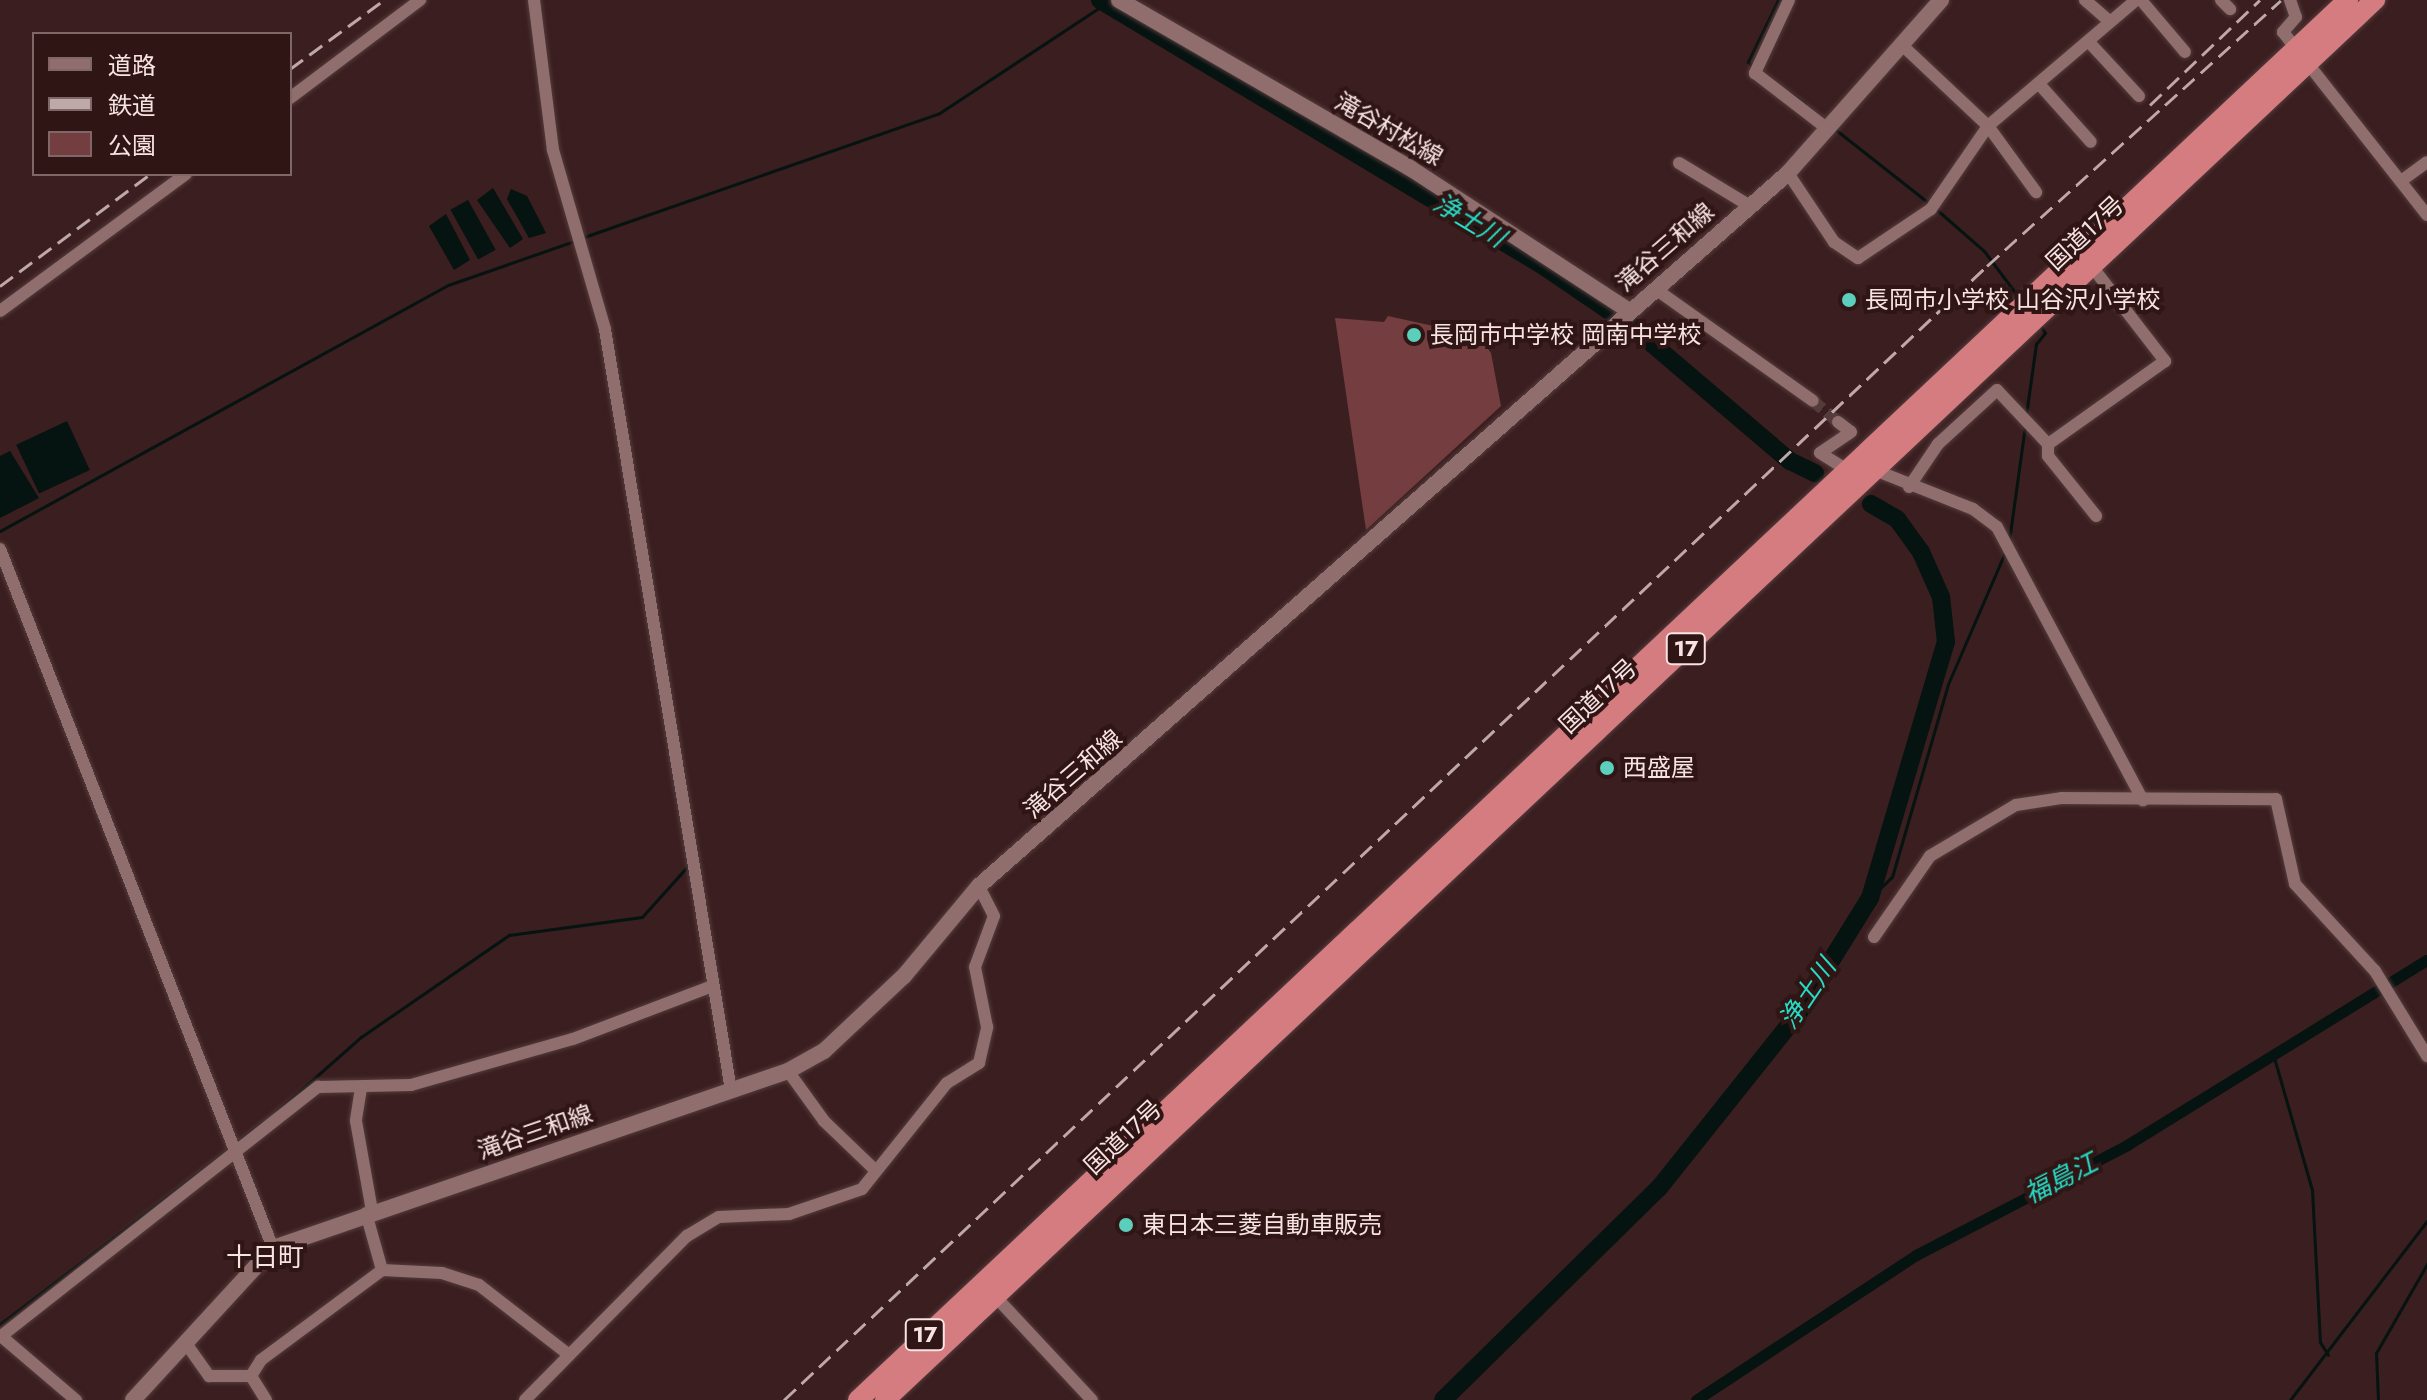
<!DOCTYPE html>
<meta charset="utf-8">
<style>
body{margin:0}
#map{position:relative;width:2427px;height:1400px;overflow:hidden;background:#3b1e1f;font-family:Jost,"Noto Sans JP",sans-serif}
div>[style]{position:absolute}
.green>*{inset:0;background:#743e40}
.water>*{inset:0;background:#051311;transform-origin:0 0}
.stream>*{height:3px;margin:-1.5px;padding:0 1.5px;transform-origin:1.5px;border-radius:1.5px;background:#051311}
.canal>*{height:11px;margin:-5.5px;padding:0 5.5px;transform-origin:5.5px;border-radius:5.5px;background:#051311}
.river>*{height:18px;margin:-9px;padding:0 9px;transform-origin:9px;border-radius:9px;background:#051311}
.minor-tunnel>*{height:12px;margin-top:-6px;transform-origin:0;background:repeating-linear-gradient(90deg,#573c3c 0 12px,transparent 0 18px)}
.roads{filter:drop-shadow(0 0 2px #543c3c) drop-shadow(0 0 2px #543c3c)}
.minor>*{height:12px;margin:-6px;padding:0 6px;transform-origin:6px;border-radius:6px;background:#916e6e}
.secondary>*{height:16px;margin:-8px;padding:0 8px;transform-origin:8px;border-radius:8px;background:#916e6e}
.trunk>*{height:20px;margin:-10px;padding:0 10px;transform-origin:10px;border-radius:10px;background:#d47c7f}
.rail>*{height:3px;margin-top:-1.5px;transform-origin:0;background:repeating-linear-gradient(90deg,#bfa8a8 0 16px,transparent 0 24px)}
.dots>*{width:22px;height:22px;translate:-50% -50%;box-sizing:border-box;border:4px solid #301515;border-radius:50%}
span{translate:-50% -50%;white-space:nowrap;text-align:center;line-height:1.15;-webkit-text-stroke:8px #301515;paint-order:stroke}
.shield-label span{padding:2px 6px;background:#301515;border:2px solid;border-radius:6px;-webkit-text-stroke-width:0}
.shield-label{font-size:22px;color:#f7e3e2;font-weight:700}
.street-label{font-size:24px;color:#f7e3e2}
.poi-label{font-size:24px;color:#f7e3e2}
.left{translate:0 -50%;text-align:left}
.water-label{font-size:26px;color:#25ddc6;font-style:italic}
.neighbourhood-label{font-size:26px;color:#f7e3e2}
.legend{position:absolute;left:32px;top:32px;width:260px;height:144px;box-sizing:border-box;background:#301515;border:2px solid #806767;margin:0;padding:10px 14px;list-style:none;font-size:24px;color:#f7e3e2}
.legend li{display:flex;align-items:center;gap:16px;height:40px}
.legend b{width:40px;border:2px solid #806767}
</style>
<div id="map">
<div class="green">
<div style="clip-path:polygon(1388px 316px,1479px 336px,1491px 353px,1501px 406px,1366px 530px,1335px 318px,1384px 322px)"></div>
</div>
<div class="water">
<div style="clip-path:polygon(493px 188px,523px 239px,510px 248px,477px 200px)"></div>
<div style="clip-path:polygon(511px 189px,527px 196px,546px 233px,529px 238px,507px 199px)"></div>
<div style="left:468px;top:200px;width:57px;height:20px;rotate:61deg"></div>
<div style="clip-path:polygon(446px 214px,470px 260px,454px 270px,429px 226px)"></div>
<div style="left:67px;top:421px;width:54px;height:56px;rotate:65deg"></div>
<div style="clip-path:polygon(10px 451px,39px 498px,0 518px,0 456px)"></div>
</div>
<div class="stream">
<div style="left:1754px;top:67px;width:8px;rotate:-140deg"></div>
<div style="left:1748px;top:62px;width:69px;rotate:-64.2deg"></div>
<div style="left:1789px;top:92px;width:20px;rotate:37deg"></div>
<div style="left:1836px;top:130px;width:120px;rotate:38.2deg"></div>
<div style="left:1936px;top:209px;width:64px;rotate:41.2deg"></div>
<div style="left:1984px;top:251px;width:60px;rotate:53.1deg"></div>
<div style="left:584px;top:237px;width:375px;rotate:-19.2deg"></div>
<div style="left:938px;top:114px;width:207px;rotate:-33.4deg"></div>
<div style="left:2026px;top:415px;width:72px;rotate:-82deg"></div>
<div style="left:2036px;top:344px;width:14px;rotate:-51deg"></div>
<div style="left:2045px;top:333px;width:11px;rotate:-124deg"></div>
<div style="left:0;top:531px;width:511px;rotate:-28.77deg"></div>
<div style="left:448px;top:285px;width:137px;rotate:-19.2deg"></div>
<div style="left:2009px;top:541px;width:116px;rotate:-82.1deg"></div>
<div style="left:1870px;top:898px;width:30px;rotate:-44deg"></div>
<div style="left:1892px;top:877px;width:201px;rotate:-73.8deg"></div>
<div style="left:1948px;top:684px;width:144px;rotate:-66.6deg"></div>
<div style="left:2273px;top:1054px;width:141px;rotate:74deg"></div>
<div style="left:2312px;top:1190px;width:152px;rotate:87deg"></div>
<div style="left:2320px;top:1342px;width:15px;rotate:58deg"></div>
<div style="left:277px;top:1111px;width:112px;rotate:-41.4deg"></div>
<div style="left:361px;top:1037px;width:180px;rotate:-34.6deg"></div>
<div style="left:509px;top:935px;width:134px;rotate:-7.7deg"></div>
<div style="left:642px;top:917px;width:66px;rotate:-48.1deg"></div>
<div style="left:236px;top:1143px;width:33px;rotate:-38deg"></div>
<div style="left:0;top:1324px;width:290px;rotate:-37.4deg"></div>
<div style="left:2290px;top:1400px;width:225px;rotate:-52.6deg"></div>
<div style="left:2378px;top:1400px;width:47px;rotate:-92.4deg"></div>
<div style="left:2376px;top:1353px;width:103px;rotate:-60.2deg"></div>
</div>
<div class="canal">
<div style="left:1696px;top:1400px;width:263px;rotate:-33.4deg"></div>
<div style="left:1916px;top:1255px;width:238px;rotate:-27.5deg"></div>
<div style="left:2127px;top:1145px;width:352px;rotate:-31.7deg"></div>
</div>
<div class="river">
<div style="left:1100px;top:0;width:519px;rotate:30.96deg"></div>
<div style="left:1545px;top:267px;width:103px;rotate:34.3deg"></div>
<div style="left:1630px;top:325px;width:210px;rotate:40.4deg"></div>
<div style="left:1790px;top:461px;width:28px;rotate:26deg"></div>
<div style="left:1443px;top:1400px;width:303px;rotate:-44.5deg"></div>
<div style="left:1659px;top:1188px;width:223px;rotate:-51.4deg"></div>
<div style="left:1798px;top:1014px;width:137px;rotate:-58.2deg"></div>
<div style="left:1870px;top:898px;width:267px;rotate:-73.5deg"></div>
<div style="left:1946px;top:642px;width:45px;rotate:-96.3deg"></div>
<div style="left:1941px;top:597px;width:49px;rotate:-114deg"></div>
<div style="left:1921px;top:552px;width:41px;rotate:-126deg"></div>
<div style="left:1897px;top:519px;width:30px;rotate:-150deg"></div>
</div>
<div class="minor-tunnel">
<div style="left:1813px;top:401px;width:33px;rotate:40deg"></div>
</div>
<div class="roads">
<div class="minor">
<div style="left:534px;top:0;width:151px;rotate:82.8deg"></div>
<div style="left:553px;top:150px;width:186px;rotate:73.8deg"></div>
<div style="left:605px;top:329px;width:771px;rotate:80.6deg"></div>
<div style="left:1789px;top:0;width:81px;rotate:115deg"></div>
<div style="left:1755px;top:73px;width:93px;rotate:37.6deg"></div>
<div style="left:2085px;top:0;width:33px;rotate:41deg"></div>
<div style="left:2141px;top:0;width:68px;rotate:49.8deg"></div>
<div style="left:2221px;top:0;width:13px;rotate:45deg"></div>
<div style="left:2290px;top:0;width:18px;rotate:71deg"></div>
<div style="left:2296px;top:17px;width:20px;rotate:131deg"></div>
<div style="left:2283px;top:32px;width:233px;rotate:51.8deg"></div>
<div style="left:2088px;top:41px;width:75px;rotate:47.2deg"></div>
<div style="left:1903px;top:46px;width:117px;rotate:43.3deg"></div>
<div style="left:1988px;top:126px;width:82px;rotate:54deg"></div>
<div style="left:2040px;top:85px;width:76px;rotate:48.2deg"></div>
<div style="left:290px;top:98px;width:163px;rotate:-37deg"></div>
<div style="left:1679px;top:163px;width:83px;rotate:31.2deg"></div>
<div style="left:1788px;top:173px;width:83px;rotate:56.3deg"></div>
<div style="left:1834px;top:242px;width:29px;rotate:34deg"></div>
<div style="left:1858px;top:258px;width:88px;rotate:-33.9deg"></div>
<div style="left:1931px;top:209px;width:101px;rotate:-55.5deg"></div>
<div style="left:1988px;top:126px;width:194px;rotate:-40.4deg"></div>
<div style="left:2401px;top:181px;width:32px;rotate:-36deg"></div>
<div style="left:2090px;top:264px;width:123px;rotate:52.3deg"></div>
<div style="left:2165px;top:361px;width:143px;rotate:144.6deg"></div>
<div style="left:2048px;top:444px;width:12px;rotate:90deg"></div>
<div style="left:2048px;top:456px;width:77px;rotate:51.3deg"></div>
<div style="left:1657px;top:290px;width:191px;rotate:35.4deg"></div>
<div style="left:0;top:311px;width:231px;rotate:-36.4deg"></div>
<div style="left:1838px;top:422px;width:16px;rotate:38deg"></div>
<div style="left:1851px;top:432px;width:37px;rotate:146deg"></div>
<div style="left:1820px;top:453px;width:31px;rotate:32deg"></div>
<div style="left:1872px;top:469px;width:109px;rotate:21.6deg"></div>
<div style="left:1973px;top:509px;width:30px;rotate:37deg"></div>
<div style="left:1997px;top:527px;width:310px;rotate:61.9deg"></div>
<div style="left:1909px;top:487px;width:52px;rotate:-56deg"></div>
<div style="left:1938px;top:444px;width:80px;rotate:-42.5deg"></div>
<div style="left:1997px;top:390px;width:74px;rotate:46.6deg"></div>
<div style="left:0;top:549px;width:750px;rotate:68.67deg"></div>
<div style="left:1874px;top:937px;width:98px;rotate:-55.3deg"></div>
<div style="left:1930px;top:856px;width:100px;rotate:-30.7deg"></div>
<div style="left:2016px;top:805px;width:47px;rotate:-8.7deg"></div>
<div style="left:2062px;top:798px;width:214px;rotate:0.3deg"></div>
<div style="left:2276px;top:799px;width:87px;rotate:77.4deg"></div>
<div style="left:2295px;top:884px;width:118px;rotate:47.4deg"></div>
<div style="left:2375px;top:971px;width:100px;rotate:58.5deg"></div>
<div style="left:788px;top:1071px;width:62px;rotate:54.2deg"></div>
<div style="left:824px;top:1121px;width:69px;rotate:43.8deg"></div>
<div style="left:361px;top:1088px;width:33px;rotate:99deg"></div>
<div style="left:356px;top:1121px;width:91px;rotate:79.9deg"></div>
<div style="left:366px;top:1213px;width:59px;rotate:74.3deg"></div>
<div style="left:993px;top:1294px;width:145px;rotate:47deg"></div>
<div style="left:1px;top:1336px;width:99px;rotate:40.5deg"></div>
<div style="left:0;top:1337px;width:405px;rotate:-38.2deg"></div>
<div style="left:318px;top:1087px;width:93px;rotate:-1.2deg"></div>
<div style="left:411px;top:1085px;width:168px;rotate:-15.9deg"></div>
<div style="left:573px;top:1039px;width:147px;rotate:-20.8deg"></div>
<div style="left:185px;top:1342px;width:42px;rotate:54.8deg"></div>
<div style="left:209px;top:1376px;width:42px"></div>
<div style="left:266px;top:1400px;width:28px;rotate:-122deg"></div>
<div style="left:251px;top:1376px;width:19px;rotate:-58deg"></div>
<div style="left:261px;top:1360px;width:151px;rotate:-36.6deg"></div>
<div style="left:382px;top:1270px;width:60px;rotate:2.9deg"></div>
<div style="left:442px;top:1273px;width:39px;rotate:18deg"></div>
<div style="left:479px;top:1285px;width:113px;rotate:37.8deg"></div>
<div style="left:525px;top:1400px;width:231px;rotate:-45.4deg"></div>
<div style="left:687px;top:1236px;width:37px;rotate:-31deg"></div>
<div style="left:719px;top:1217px;width:70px;rotate:-2.5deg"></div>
<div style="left:789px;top:1214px;width:77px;rotate:-18.9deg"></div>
<div style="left:862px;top:1189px;width:136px;rotate:-51.3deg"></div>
<div style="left:947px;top:1083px;width:38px;rotate:-32deg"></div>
<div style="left:979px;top:1063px;width:37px;rotate:-77deg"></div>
<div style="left:987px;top:1027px;width:61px;rotate:-101.3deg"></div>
<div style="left:975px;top:967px;width:54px;rotate:-69.6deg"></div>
<div style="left:994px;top:916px;width:34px;rotate:-117deg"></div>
</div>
<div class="secondary">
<div style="left:1119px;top:0;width:336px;rotate:30deg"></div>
<div style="left:1410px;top:168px;width:260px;rotate:33.1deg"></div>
<div style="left:133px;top:1400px;width:207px;rotate:-47.4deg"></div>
<div style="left:273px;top:1248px;width:545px;rotate:-18.97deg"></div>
<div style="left:788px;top:1071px;width:41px;rotate:-29.1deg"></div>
<div style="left:824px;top:1051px;width:110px;rotate:-43.2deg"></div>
<div style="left:904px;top:976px;width:117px;rotate:-50.2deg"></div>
<div style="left:979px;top:886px;width:1078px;rotate:-41.39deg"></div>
<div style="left:1788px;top:173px;width:231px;rotate:-48.5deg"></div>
</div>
<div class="trunk">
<div style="left:858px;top:1400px;width:2045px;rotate:-43.22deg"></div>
<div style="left:885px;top:1400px;width:2045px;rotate:-43.22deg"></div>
</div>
</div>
<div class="rail">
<div style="left:290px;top:69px;width:117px;rotate:-36.3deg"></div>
<div style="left:2150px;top:105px;width:152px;rotate:-43.7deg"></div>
<div style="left:0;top:286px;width:187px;rotate:-36.7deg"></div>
<div style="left:784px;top:1400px;width:1653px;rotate:-43.31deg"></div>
<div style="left:1987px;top:266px;width:396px;rotate:-42.1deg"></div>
</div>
<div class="dots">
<div style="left:1849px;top:300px;background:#5bcebc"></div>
<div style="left:1414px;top:335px;background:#5bcebc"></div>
<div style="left:1607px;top:768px;background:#5bcebc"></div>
<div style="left:1126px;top:1225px;background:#5bcebc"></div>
</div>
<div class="shield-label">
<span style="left:1686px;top:649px">17</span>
<span style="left:925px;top:1335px">17</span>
</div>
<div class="street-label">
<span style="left:1389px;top:129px;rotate:30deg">滝谷村松線</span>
<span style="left:2085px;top:233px;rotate:-43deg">国道17号</span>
<span style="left:1665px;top:247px;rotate:-41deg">滝谷三和線</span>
<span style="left:1598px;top:696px;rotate:-43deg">国道17号</span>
<span style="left:1073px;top:774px;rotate:-41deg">滝谷三和線</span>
<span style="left:535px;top:1132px;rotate:-19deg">滝谷三和線</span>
<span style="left:1123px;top:1137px;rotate:-43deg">国道17号</span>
</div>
<div class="poi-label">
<span class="left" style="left:1865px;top:300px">長岡市小学校 山谷沢小学校</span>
<span class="left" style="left:1430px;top:335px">長岡市中学校 岡南中学校</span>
<span class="left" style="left:1623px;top:768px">西盛屋</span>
<span class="left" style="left:1142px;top:1225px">東日本三菱自動車販売</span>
</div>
<div class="water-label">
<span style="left:1469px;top:221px;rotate:31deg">浄土川</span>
<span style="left:1808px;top:994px;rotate:-56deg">浄土川</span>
<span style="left:2061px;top:1179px;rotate:-27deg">福島江</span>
</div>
<div class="neighbourhood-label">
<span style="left:265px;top:1258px">十日町</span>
</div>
<ul class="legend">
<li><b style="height:10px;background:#916e6e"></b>道路</li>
<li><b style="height:10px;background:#bfa8a8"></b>鉄道</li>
<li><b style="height:22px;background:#743e40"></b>公園</li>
</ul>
</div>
